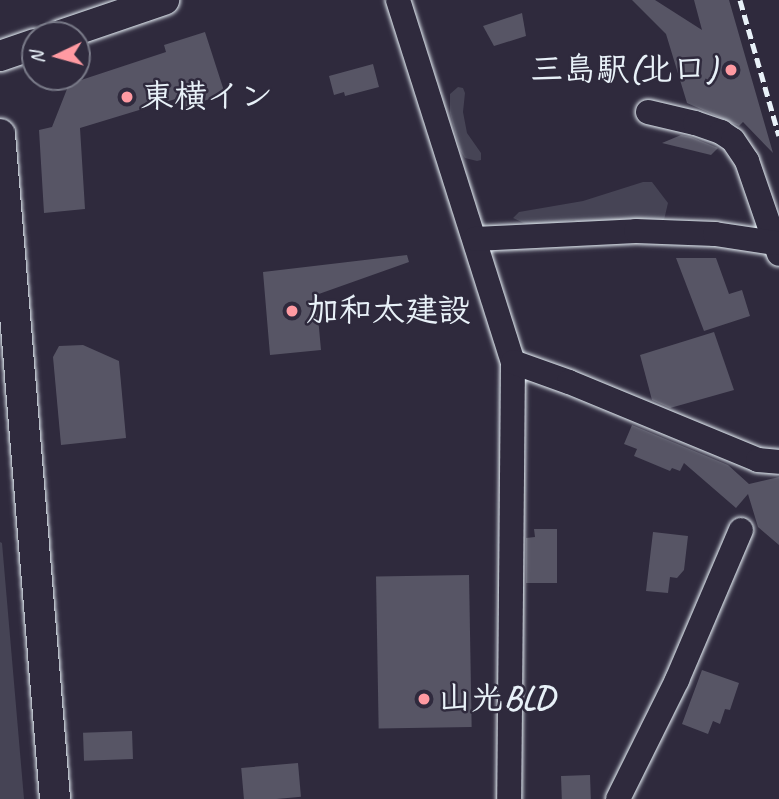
<!DOCTYPE html>
<meta charset="utf-8">
<style>
body{margin:0}
#map{position:relative;width:779px;height:799px;overflow:hidden;background:#2f2a3d;font-family:Caveat,"Klee One",sans-serif}
div>[style]{position:absolute}
.green>*{inset:0;background:#464455}
.building>*{inset:0;background:#575565;transform-origin:0 0}
.roads{filter:drop-shadow(0 0 2px #e8f1f8) drop-shadow(0 0 2px #e8f1f8)}
.minor>*{height:24px;margin:-12px;padding:0 12px;transform-origin:12px;border-radius:12px;background:#2f2a3d}
.tertiary>*{height:30px;margin:-15px;padding:0 15px;transform-origin:15px;border-radius:15px;background:#2f2a3d}
.rail>*{height:5px;margin-top:-2.5px;transform-origin:0;background:repeating-linear-gradient(90deg,#e8f1f8 0 10px,transparent 0 15px)}
.dots>*{width:19px;height:19px;translate:-50% -50%;box-sizing:border-box;border:4px solid #2f2a3d;border-radius:50%}
span{translate:-50% -50%;white-space:nowrap;text-align:center;line-height:1.15;-webkit-text-stroke:5px #2f2a3d;paint-order:stroke}
.poi-label{font-size:33px;color:#e8f1f8;font-weight:700}
.right{translate:-100% -50%;text-align:right}
.left{translate:0 -50%;text-align:left}
.north{position:absolute;left:21px;top:21px;width:70px;height:70px;box-sizing:border-box;background:#2f2a3d;border:2px solid #797a88;border-radius:50%;rotate:265deg;font-size:19px;font-weight:700;line-height:28px;text-align:center;color:#e8f1f8}
.north::after{content:'';display:block;margin:auto;width:24px;height:32px;background:#ff9aa2;clip-path:polygon(50% 0,100% 100%,50% 72%,0 100%)}
</style>
<div id="map">
<div class="green">
<div style="clip-path:polygon(458px 87px,463px 88px,465px 93px,463px 112px,467px 133px,481px 153px,481px 160px,477px 161px,465px 158px,460px 150px,450px 113px,450px 94px)"></div>
<div style="clip-path:polygon(643px 182px,652px 182px,668px 203px,664px 220px,658px 223px,584px 224px,574px 220px,540px 225px,526px 224px,513px 218px,519px 212px,583px 201px)"></div>
<div style="clip-path:polygon(0 542px,2px 543px,24px 799px,0 799px)"></div>
</div>
<div class="building">
<div style="clip-path:polygon(632px 0,655px 0,702px 30px,694px 0,729px 0,773px 153px,743px 122px,739px 126px,687px 103px,666px 34px)"></div>
<div style="clip-path:polygon(522px 13px,526px 36px,494px 46px,483px 26px)"></div>
<div style="clip-path:polygon(205px 32px,225px 94px,185px 107px,182px 97px,80px 128px,85px 209px,44px 213px,39px 130px,52px 127px,69px 84px,166px 52px,164px 45px)"></div>
<div style="clip-path:polygon(373px 64px,379px 87px,345px 96px,344px 92px,334px 95px,329px 76px)"></div>
<div style="clip-path:polygon(681px 135px,691px 137px,718px 148px,711px 155px,662px 143px)"></div>
<div style="clip-path:polygon(407px 255px,409px 262px,316px 295px,321px 350px,270px 355px,263px 272px)"></div>
<div style="clip-path:polygon(676px 258px,716px 258px,729px 294px,742px 290px,750px 316px,704px 331px)"></div>
<div style="clip-path:polygon(714px 332px,734px 390px,670px 408px,652px 400px,640px 355px)"></div>
<div style="clip-path:polygon(83px 345px,119px 361px,126px 438px,61px 445px,53px 357px,59px 346px)"></div>
<div style="clip-path:polygon(632px 425px,728px 465px,749px 484px,779px 477px,779px 545px,758px 527px,748px 494px,736px 508px,684px 463px,680px 471px,672px 468px,670px 471px,634px 456px,637px 449px,624px 444px)"></div>
<div style="clip-path:polygon(534px 529px,557px 529px,557px 583px,526px 583px,526px 538px,535px 537px)"></div>
<div style="clip-path:polygon(653px 532px,688px 536px,684px 570px,677px 578px,670px 577px,668px 593px,646px 591px)"></div>
<div style="left:469px;top:575px;width:152px;height:93px;rotate:89deg"></div>
<div style="clip-path:polygon(702px 670px,739px 683px,730px 710px,725px 709px,720px 724px,713px 721px,708px 734px,682px 724px)"></div>
<div style="left:132px;top:731px;width:28px;height:49px;rotate:88deg"></div>
<div style="left:298px;top:763px;width:34px;height:57px;rotate:85deg"></div>
<div style="left:590px;top:775px;width:24px;height:29px;rotate:88deg"></div>
</div>
<div class="roads">
<div class="minor">
<div style="left:398px;top:0;width:380px;rotate:72.4deg"></div>
<div style="left:513px;top:362px;width:437px;rotate:90.5deg"></div>
<div style="left:648px;top:112px;width:48px;rotate:13.2deg"></div>
<div style="left:695px;top:123px;width:28px;rotate:19deg"></div>
<div style="left:721px;top:132px;width:14px;rotate:34deg"></div>
<div style="left:733px;top:140px;width:25px;rotate:56deg"></div>
<div style="left:747px;top:161px;width:98px;rotate:71deg"></div>
<div style="left:475px;top:239px;width:161px;rotate:-2.8deg"></div>
<div style="left:636px;top:231px;width:79px;rotate:2.2deg"></div>
<div style="left:715px;top:234px;width:61px;rotate:8.5deg"></div>
<div style="left:513px;top:362px;width:59px;rotate:19.7deg"></div>
<div style="left:569px;top:382px;width:204px;rotate:22.4deg"></div>
<div style="left:758px;top:460px;width:21px;rotate:5deg"></div>
<div style="left:618px;top:799px;width:133px;rotate:-63.6deg"></div>
<div style="left:677px;top:680px;width:163px;rotate:-66.9deg"></div>
</div>
<div class="tertiary">
<div style="left:61px;top:35px;width:109px;rotate:-18.8deg"></div>
<div style="left:0;top:56px;width:37px;rotate:-19deg"></div>
<div style="left:0;top:134px;width:667px;rotate:85.27deg"></div>
</div>
</div>
<div class="rail">
<div style="left:740px;top:0;width:141px;rotate:74deg"></div>
</div>
<div class="dots">
<div style="left:731px;top:70px;background:#ff9aa2"></div>
<div style="left:127px;top:97px;background:#ff9aa2"></div>
<div style="left:292px;top:311px;background:#ff9aa2"></div>
<div style="left:424px;top:699px;background:#ff9aa2"></div>
</div>
<div class="poi-label">
<span class="right" style="left:717px;top:70px">三島駅(北口)</span>
<span class="left" style="left:141px;top:97px">東横イン</span>
<span class="left" style="left:306px;top:311px">加和太建設</span>
<span class="left" style="left:438px;top:699px">山光BLD</span>
</div>
<div class="north">N</div>
</div>
